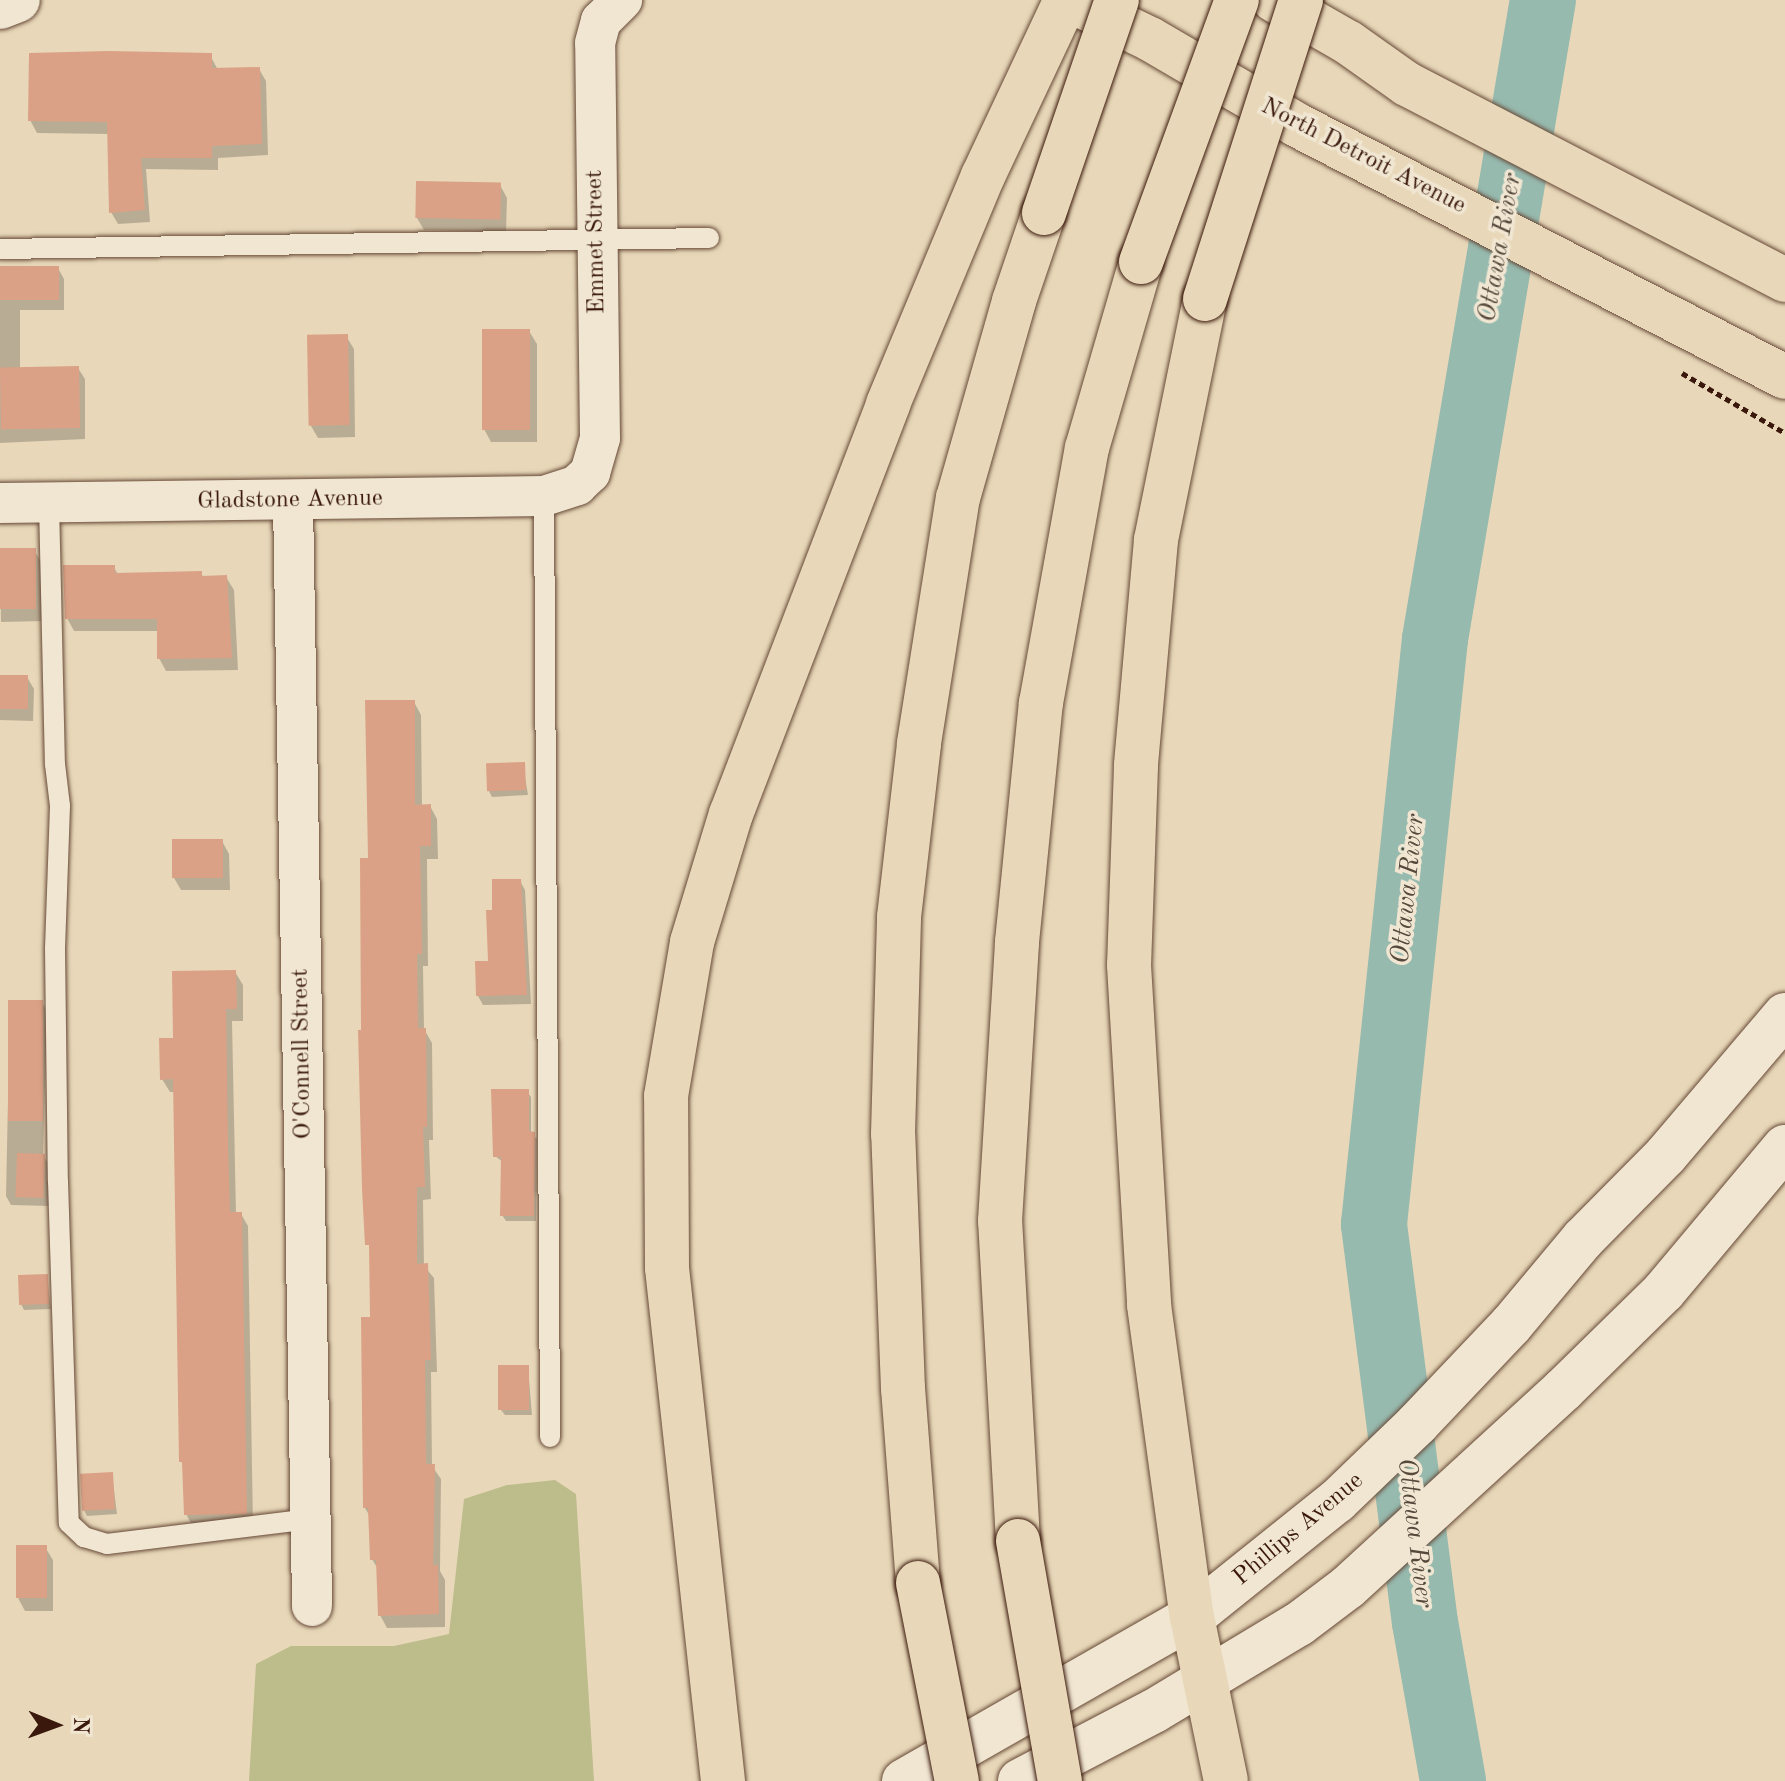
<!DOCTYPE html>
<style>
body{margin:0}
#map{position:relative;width:1785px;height:1781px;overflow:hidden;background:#e8d8b9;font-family:"Old Standard TT",serif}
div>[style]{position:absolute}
.green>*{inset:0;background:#bdbc8b}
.shadow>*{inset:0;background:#0003}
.river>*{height:66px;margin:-33px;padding:0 33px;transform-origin:33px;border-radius:33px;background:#97baaf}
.building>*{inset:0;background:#dba186;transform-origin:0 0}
.path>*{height:5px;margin-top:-2.5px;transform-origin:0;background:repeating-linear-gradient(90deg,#3a180b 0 6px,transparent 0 10px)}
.roads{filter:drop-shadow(0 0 2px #664836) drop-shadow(0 0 2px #664836)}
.service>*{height:20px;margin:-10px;padding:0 10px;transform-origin:10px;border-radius:10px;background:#f0e6d2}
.minor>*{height:40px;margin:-20px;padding:0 20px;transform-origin:20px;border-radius:20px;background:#f0e6d2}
.secondary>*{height:44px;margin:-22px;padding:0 22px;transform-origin:22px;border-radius:22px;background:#f0e6d2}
.primary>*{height:44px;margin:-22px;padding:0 22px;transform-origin:22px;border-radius:22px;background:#e8d8b9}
.motorway>*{height:44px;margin:-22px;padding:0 22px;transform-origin:22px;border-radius:22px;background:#e8d8b9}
.bridges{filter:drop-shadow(0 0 2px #3a180b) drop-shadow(0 0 2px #3a180b)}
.motorway-bridge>*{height:44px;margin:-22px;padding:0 22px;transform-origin:22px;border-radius:22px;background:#e8d8b9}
span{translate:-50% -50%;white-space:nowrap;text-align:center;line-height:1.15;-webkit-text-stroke:7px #f0e6d2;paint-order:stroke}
.street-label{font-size:24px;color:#3a180b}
.water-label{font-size:26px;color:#56493c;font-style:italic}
.north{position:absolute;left:16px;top:1685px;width:80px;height:80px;-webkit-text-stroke:6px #f0e6d2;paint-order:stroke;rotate:91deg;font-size:22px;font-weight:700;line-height:32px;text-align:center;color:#3a180b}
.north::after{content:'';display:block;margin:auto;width:28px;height:36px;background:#3a180b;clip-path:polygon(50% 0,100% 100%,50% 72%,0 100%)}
</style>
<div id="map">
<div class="green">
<div style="clip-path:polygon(555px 1480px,576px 1494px,594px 1781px,249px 1781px,256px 1664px,291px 1646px,394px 1646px,449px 1634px,464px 1499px,507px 1485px)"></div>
</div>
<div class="shadow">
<div style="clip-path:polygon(210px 55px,218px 70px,259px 69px,266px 81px,268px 155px,218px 158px,218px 170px,146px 169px,150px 222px,118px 224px,111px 212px,109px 134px,37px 133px,30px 120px)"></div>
<div style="clip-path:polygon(500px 185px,507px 198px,506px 232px,424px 230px,417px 218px)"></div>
<div style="clip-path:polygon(58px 268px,64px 279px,64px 310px,20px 310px,20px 368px,78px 368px,85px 379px,85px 439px,0 443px,0 270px)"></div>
<div style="clip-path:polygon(529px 331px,537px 344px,537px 442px,491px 442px,484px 429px)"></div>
<div style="clip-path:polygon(346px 336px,354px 349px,355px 437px,318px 438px,311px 426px)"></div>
<div style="clip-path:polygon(0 550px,34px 550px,42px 563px,45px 621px,1px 622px)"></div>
<div style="clip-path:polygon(114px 567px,118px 575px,201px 573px,204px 578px,226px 577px,234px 590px,238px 670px,166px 671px,159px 658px,159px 631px,74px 631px,67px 618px)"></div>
<div style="clip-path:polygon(0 677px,27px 677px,34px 689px,33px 721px,0 720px)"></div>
<div style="clip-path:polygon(414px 702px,421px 715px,422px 807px,430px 806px,437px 819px,438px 859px,427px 859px,428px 966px,423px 966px,424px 1029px,432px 1043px,433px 1140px,429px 1140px,431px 1199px,423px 1200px,424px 1266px,434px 1278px,437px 1372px,431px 1372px,432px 1466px,441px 1479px,440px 1571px,445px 1580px,445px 1627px,387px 1628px,380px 1615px,379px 1571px,372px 1559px,371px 1518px,365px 1508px,372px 1319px,363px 1032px,371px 860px)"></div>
<div style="clip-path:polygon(523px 764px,528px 795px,492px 797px,489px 791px)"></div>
<div style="clip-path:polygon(222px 841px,229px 854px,230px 890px,181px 890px,174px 878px)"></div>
<div style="clip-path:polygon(520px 881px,525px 890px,531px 1004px,483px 1005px,478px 996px,490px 963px,494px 912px)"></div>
<div style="clip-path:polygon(235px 972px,243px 985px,243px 1021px,232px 1021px,236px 1214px,241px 1214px,248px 1226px,253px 1526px,193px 1527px,186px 1514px,184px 1467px,181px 1461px,175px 1092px,170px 1092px,162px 1079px,175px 1040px)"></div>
<div style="clip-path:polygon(10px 1002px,42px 1002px,47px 1011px,43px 1155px,49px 1165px,49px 1206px,11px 1205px,6px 1196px)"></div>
<div style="clip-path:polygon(527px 1091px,531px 1097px,531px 1133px,537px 1139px,536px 1221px,506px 1221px,502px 1215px,503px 1162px,495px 1156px)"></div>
<div style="clip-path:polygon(47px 1276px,51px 1309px,24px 1310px,21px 1304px)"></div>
<div style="clip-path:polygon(528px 1367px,532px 1415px,505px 1415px,501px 1410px)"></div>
<div style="clip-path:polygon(112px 1474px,117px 1514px,87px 1516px,84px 1510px)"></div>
<div style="clip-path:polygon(45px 1547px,53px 1560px,53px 1611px,25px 1611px,18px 1598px)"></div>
</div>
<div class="river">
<div style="left:1453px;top:1781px;width:160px;rotate:-100deg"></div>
<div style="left:1425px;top:1623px;width:402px;rotate:-97.3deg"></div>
<div style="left:1374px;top:1224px;width:588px;rotate:-84.05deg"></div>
<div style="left:1435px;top:639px;width:648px;rotate:-80.41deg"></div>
</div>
<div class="building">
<div style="clip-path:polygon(108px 51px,212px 53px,212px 68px,260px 67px,262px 144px,212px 146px,212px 158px,141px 158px,145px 210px,109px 213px,107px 122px,28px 121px,29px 53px)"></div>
<div style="left:416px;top:181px;width:85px;height:37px;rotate:1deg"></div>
<div style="left:59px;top:266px;width:34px;height:59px;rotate:90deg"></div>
<div style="left:482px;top:329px;width:48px;height:101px"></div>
<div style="left:348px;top:334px;width:91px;height:41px;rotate:89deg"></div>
<div style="left:79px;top:366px;width:62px;height:79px;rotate:89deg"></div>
<div style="left:0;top:548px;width:36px;height:61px"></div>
<div style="clip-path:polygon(63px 565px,115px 565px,115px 573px,202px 571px,202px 576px,227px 575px,232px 658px,157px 659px,157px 619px,65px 619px)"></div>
<div style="left:0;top:675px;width:28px;height:34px"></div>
<div style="clip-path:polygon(365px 700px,415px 700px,415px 805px,431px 804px,431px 846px,420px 846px,422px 954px,417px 954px,418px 1028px,426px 1028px,427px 1127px,423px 1127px,425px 1187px,417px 1187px,417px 1264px,428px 1263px,431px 1360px,425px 1360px,426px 1464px,435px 1464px,433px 1565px,438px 1565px,439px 1614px,378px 1616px,376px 1560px,370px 1560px,368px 1508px,363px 1508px,361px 1317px,370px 1317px,369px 1245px,365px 1245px,362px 1189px,358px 1030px,361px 1030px,360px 858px,368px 858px)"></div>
<div style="left:525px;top:762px;width:28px;height:39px;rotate:88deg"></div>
<div style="left:223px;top:839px;width:39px;height:51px;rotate:90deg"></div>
<div style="clip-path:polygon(492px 879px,521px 879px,527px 995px,476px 996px,475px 961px,488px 961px,486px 910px,492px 910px)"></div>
<div style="clip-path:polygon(236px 970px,237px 1009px,226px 1009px,228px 1145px,230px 1212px,242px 1212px,247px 1514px,184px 1515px,182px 1462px,179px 1462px,173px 1079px,160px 1080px,159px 1038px,173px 1038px,172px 971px)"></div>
<div style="left:8px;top:1000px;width:35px;height:121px"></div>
<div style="clip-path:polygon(491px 1089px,529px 1089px,529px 1131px,535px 1132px,534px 1216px,500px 1216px,501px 1157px,493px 1157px)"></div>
<div style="left:17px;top:1153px;width:28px;height:44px;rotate:2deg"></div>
<div style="left:48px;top:1274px;width:30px;height:30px;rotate:88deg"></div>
<div style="left:498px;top:1365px;width:31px;height:45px"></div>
<div style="left:113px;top:1472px;width:37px;height:33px;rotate:87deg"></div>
<div style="left:16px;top:1545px;width:31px;height:53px"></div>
</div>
<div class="path">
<div style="left:1682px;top:373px;width:119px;rotate:30.2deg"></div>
</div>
<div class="roads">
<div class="service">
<div style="left:0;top:249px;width:709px;rotate:-0.89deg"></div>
<div style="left:544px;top:496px;width:941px;rotate:89.63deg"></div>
<div style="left:49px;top:503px;width:261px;rotate:88.7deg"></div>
<div style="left:55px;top:764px;width:42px;rotate:83.2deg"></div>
<div style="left:60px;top:806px;width:142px;rotate:92deg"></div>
<div style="left:55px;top:948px;width:233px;rotate:89.3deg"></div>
<div style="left:58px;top:1181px;width:342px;rotate:88.2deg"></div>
<div style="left:69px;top:1523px;width:21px;rotate:43deg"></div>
<div style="left:84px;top:1537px;width:24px;rotate:17deg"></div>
<div style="left:107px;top:1544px;width:205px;rotate:-7deg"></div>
</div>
<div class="minor">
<div style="left:293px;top:502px;width:1104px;rotate:89.01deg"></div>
<div style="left:0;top:503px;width:544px;rotate:-0.74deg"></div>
<div style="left:544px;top:496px;width:35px;rotate:-18deg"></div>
<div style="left:577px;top:485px;width:18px;rotate:-43deg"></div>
<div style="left:590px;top:473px;width:36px;rotate:-74deg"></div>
<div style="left:600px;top:438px;width:395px;rotate:-90.7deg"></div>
<div style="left:595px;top:43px;width:23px;rotate:-75deg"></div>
<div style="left:601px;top:21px;width:30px;rotate:-45deg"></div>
</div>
<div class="secondary">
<div style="left:0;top:7px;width:19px;rotate:-21deg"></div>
<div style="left:904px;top:1781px;width:331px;rotate:-29.7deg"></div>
<div style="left:1192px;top:1617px;width:186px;rotate:-38.7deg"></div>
<div style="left:1337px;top:1501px;width:111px;rotate:-43.9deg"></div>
<div style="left:1417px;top:1424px;width:137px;rotate:-46.5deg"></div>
<div style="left:1511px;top:1325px;width:112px;rotate:-50.1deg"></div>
<div style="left:1583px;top:1239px;width:118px;rotate:-45.3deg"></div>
<div style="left:1666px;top:1155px;width:184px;rotate:-49.6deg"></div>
<div style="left:1020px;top:1781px;width:151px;rotate:-27.6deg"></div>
<div style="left:1154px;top:1711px;width:169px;rotate:-31deg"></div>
<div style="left:1299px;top:1624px;width:61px;rotate:-37.1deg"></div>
<div style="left:1348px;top:1587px;width:292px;rotate:-42.5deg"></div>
<div style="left:1563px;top:1390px;width:141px;rotate:-44.4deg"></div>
<div style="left:1664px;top:1291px;width:188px;rotate:-50deg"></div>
</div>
<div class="primary">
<div style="left:1069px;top:0;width:90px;rotate:25.7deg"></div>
<div style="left:1150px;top:39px;width:170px;rotate:30.3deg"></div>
<div style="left:1297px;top:125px;width:549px;rotate:27.31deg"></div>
<div style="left:1274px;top:0;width:86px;rotate:29.8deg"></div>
<div style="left:1349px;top:43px;width:71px;rotate:35.3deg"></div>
<div style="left:1407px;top:84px;width:426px;rotate:27.4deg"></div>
</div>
<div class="motorway">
<div style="left:1205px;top:299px;width:246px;rotate:101.5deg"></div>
<div style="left:1156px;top:540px;width:227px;rotate:95.1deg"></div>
<div style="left:1136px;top:766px;width:199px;rotate:92deg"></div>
<div style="left:1129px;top:965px;width:341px;rotate:86.6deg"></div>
<div style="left:1149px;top:1305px;width:315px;rotate:82.2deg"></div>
<div style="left:1192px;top:1617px;width:167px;rotate:78.3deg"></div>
<div style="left:1018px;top:1541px;width:321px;rotate:-93.2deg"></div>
<div style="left:1000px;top:1221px;width:280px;rotate:-86.5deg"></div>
<div style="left:1017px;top:942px;width:240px;rotate:-84.3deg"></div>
<div style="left:1041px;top:703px;width:259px;rotate:-79.8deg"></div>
<div style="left:1087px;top:448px;width:194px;rotate:-73.8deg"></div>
<div style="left:918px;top:1583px;width:195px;rotate:-94.4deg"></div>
<div style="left:903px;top:1389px;width:255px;rotate:-92.2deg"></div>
<div style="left:893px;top:1134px;width:217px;rotate:-88.4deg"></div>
<div style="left:899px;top:917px;width:175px;rotate:-83.4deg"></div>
<div style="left:919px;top:743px;width:248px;rotate:-81deg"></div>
<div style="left:958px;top:498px;width:205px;rotate:-74.1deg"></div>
<div style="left:1014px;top:301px;width:93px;rotate:-71.2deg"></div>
<div style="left:723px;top:1781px;width:516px;rotate:-96.23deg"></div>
<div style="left:667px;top:1268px;width:172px;rotate:-90.3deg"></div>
<div style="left:666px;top:1096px;width:156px;rotate:-80.4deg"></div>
<div style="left:692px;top:942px;width:134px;rotate:-73.1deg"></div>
<div style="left:731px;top:814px;width:439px;rotate:-69deg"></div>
<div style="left:888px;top:404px;width:247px;rotate:-67.4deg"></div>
<div style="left:983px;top:176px;width:195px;rotate:-64.8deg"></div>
</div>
</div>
<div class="bridges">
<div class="motorway-bridge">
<div style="left:1044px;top:213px;width:225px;rotate:-71.1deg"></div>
<div style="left:1141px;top:262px;width:279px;rotate:-69.9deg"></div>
<div style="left:1205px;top:299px;width:314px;rotate:-72.2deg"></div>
<div style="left:1018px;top:1541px;width:244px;rotate:80.1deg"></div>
<div style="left:918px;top:1583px;width:202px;rotate:78.9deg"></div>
</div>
</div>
<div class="street-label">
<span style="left:1363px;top:157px;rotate:27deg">North Detroit Avenue</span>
<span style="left:597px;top:242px;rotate:-91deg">Emmet Street</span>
<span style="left:290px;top:501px;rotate:-1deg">Gladstone Avenue</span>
<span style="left:303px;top:1054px;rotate:-91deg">O'Connell Street</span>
<span style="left:1299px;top:1530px;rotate:-40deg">Phillips Avenue</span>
</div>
<div class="water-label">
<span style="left:1501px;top:248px;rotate:-80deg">Ottawa River</span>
<span style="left:1409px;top:889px;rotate:-84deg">Ottawa River</span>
<span style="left:1414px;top:1533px;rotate:83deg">Ottawa River</span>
</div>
<div class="north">N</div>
</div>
